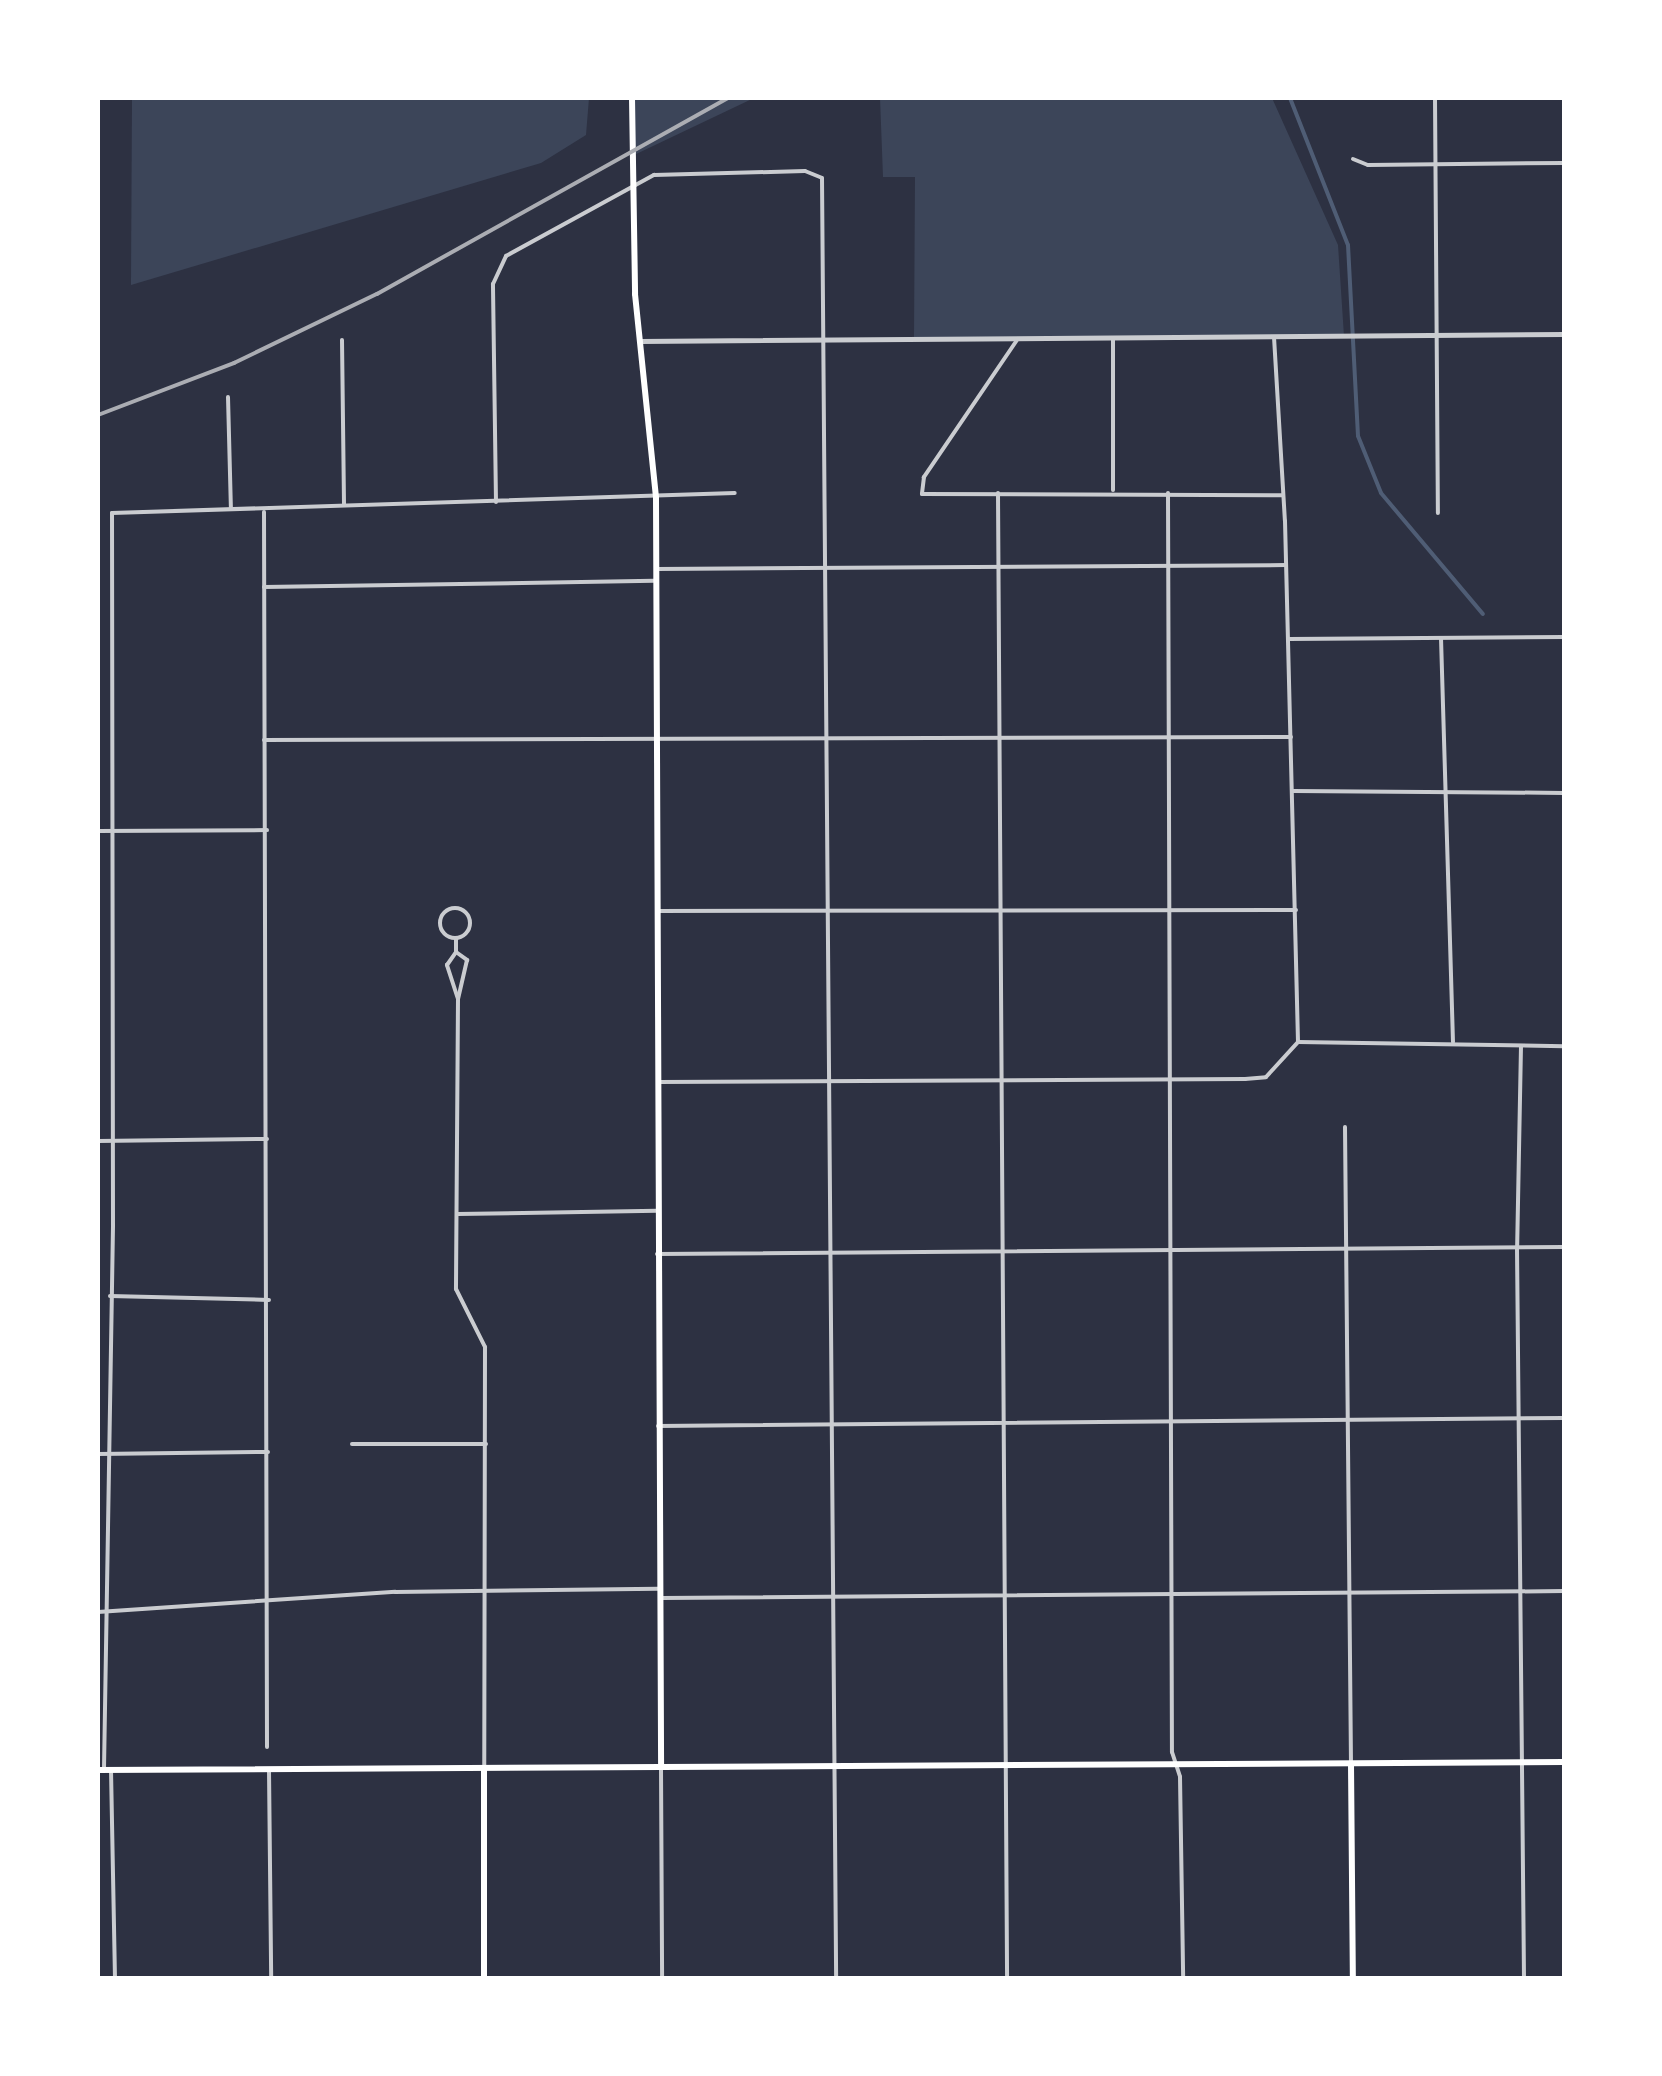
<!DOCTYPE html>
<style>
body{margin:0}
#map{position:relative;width:1662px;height:2076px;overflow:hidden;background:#2d3142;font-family:"Roboto Condensed",sans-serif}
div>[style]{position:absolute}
.green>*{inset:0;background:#3c4559}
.stream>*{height:4px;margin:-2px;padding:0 2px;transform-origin:2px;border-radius:2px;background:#4f5d75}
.minor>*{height:4px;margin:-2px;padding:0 2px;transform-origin:2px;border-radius:2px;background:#caccd0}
.minor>.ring{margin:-2px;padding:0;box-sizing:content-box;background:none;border:4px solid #caccd0;border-radius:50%}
.tertiary>*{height:5px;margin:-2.5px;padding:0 2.5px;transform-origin:2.5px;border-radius:2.5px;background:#caccd0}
.secondary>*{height:6px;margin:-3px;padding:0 3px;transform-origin:3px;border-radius:3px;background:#fff}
.primary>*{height:6px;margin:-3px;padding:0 3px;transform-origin:3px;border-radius:3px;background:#fff}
.rail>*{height:4px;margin:-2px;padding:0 2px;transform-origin:2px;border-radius:2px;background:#abadb3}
span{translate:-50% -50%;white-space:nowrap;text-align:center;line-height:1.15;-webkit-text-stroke:10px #fff;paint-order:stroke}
.frame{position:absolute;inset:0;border:100px solid #fff;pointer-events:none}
</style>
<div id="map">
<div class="green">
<div style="clip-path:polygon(132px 98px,589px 98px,586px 135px,541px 163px,131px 285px)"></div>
<div style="clip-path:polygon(632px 98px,754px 98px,632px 156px)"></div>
<div style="clip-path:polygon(880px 98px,1272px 98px,1338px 245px,1344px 336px,914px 338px,915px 177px,883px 177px)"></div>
</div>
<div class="stream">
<div style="left:1290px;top:98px;width:158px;rotate:68.5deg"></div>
<div style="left:1348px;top:245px;width:191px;rotate:87deg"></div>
<div style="left:1358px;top:436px;width:61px;rotate:68deg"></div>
<div style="left:1381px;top:493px;width:158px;rotate:49.9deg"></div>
</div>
<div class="minor">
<div style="left:1435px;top:98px;width:415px;rotate:89.6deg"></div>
<div style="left:1353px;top:159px;width:16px;rotate:22deg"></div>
<div style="left:1368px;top:165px;width:196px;rotate:-0.6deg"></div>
<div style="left:1274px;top:337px;width:184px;rotate:86.6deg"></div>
<div style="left:1285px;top:521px;width:521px;rotate:88.57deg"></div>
<div style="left:1113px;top:338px;width:152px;rotate:90deg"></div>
<div style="left:342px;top:340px;width:164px;rotate:89.3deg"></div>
<div style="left:1017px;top:340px;width:166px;rotate:124.2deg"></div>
<div style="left:924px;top:477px;width:17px;rotate:97deg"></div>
<div style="left:922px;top:494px;width:361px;rotate:0.2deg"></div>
<div style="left:228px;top:397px;width:112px;rotate:88.5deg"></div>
<div style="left:998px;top:493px;width:1485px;rotate:89.65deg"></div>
<div style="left:1168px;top:493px;width:1259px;rotate:89.82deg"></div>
<div style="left:1172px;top:1752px;width:26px;rotate:72deg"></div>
<div style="left:1180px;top:1777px;width:201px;rotate:89.1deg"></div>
<div style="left:496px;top:502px;width:218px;rotate:-90.8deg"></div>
<div style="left:493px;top:284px;width:31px;rotate:-65deg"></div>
<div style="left:506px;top:256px;width:169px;rotate:-28.7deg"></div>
<div style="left:654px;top:175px;width:151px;rotate:-1.5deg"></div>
<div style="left:805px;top:171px;width:18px;rotate:22deg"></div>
<div style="left:822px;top:178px;width:1800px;rotate:89.55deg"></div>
<div style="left:264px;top:512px;width:1235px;rotate:89.86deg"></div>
<div style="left:657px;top:569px;width:629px;rotate:-0.36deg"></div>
<div style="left:264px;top:587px;width:390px;rotate:-0.9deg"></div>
<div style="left:1441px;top:638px;width:404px;rotate:88.3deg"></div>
<div style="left:1289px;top:639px;width:275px;rotate:-0.4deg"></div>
<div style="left:264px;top:740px;width:1027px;rotate:-0.17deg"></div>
<div style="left:1293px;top:791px;width:271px;rotate:0.4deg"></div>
<div style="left:98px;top:831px;width:169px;rotate:-0.3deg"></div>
<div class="ring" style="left:440px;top:908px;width:26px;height:26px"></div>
<div style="left:658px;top:911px;width:638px;rotate:-0.09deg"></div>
<div style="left:456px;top:939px;width:13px;rotate:90deg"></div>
<div style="left:456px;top:952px;width:14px;rotate:36deg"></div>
<div style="left:467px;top:960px;width:40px;rotate:103deg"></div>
<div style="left:458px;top:999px;width:36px;rotate:-108deg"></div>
<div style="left:447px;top:965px;width:16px;rotate:-55deg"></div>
<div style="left:458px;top:999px;width:290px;rotate:90.4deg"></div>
<div style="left:456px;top:1289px;width:65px;rotate:63.4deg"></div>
<div style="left:485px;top:1347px;width:421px;rotate:90.1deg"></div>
<div style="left:1521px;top:1046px;width:202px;rotate:91.1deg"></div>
<div style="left:1517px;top:1248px;width:730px;rotate:89.45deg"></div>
<div style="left:659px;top:1082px;width:586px;rotate:-0.29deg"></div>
<div style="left:1245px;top:1079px;width:21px;rotate:-5deg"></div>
<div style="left:1266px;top:1077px;width:47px;rotate:-47.6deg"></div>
<div style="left:1298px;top:1042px;width:266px;rotate:0.9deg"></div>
<div style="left:1345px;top:1127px;width:637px;rotate:89.46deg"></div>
<div style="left:98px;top:1141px;width:169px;rotate:-0.7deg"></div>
<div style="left:457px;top:1214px;width:200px;rotate:-0.9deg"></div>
<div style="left:657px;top:1254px;width:907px;rotate:-0.44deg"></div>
<div style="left:110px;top:1296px;width:159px;rotate:1.4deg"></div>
<div style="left:658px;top:1426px;width:906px;rotate:-0.51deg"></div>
<div style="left:352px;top:1444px;width:134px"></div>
<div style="left:98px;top:1454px;width:170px;rotate:-0.7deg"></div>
<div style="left:662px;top:1598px;width:902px;rotate:-0.44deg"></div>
<div style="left:98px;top:1612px;width:298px;rotate:-3.9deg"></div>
<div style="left:395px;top:1592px;width:263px;rotate:-0.7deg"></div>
<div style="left:661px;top:1768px;width:210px;rotate:89.7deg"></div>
<div style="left:104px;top:1769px;width:544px;rotate:-89.05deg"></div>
<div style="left:113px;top:1225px;width:712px;rotate:-90.08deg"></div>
<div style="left:112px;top:513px;width:623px;rotate:-1.84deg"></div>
<div style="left:111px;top:1770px;width:208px;rotate:88.9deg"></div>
<div style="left:269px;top:1770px;width:208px;rotate:89.4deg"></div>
</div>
<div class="tertiary">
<div style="left:640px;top:341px;width:924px;rotate:-0.43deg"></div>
</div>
<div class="secondary">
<div style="left:632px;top:98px;width:196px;rotate:89.1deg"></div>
<div style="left:635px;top:294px;width:205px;rotate:84.1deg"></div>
<div style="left:656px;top:498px;width:1268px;rotate:89.77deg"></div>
<div style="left:1351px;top:1764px;width:214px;rotate:89.5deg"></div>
</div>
<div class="primary">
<div style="left:484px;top:1768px;width:210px;rotate:90deg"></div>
<div style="left:98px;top:1770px;width:1466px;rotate:-0.31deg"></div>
</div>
<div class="rail">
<div style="left:98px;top:415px;width:146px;rotate:-20.9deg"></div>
<div style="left:234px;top:363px;width:159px;rotate:-25.8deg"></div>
<div style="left:377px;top:294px;width:402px;rotate:-29.2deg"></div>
</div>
<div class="frame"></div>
</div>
